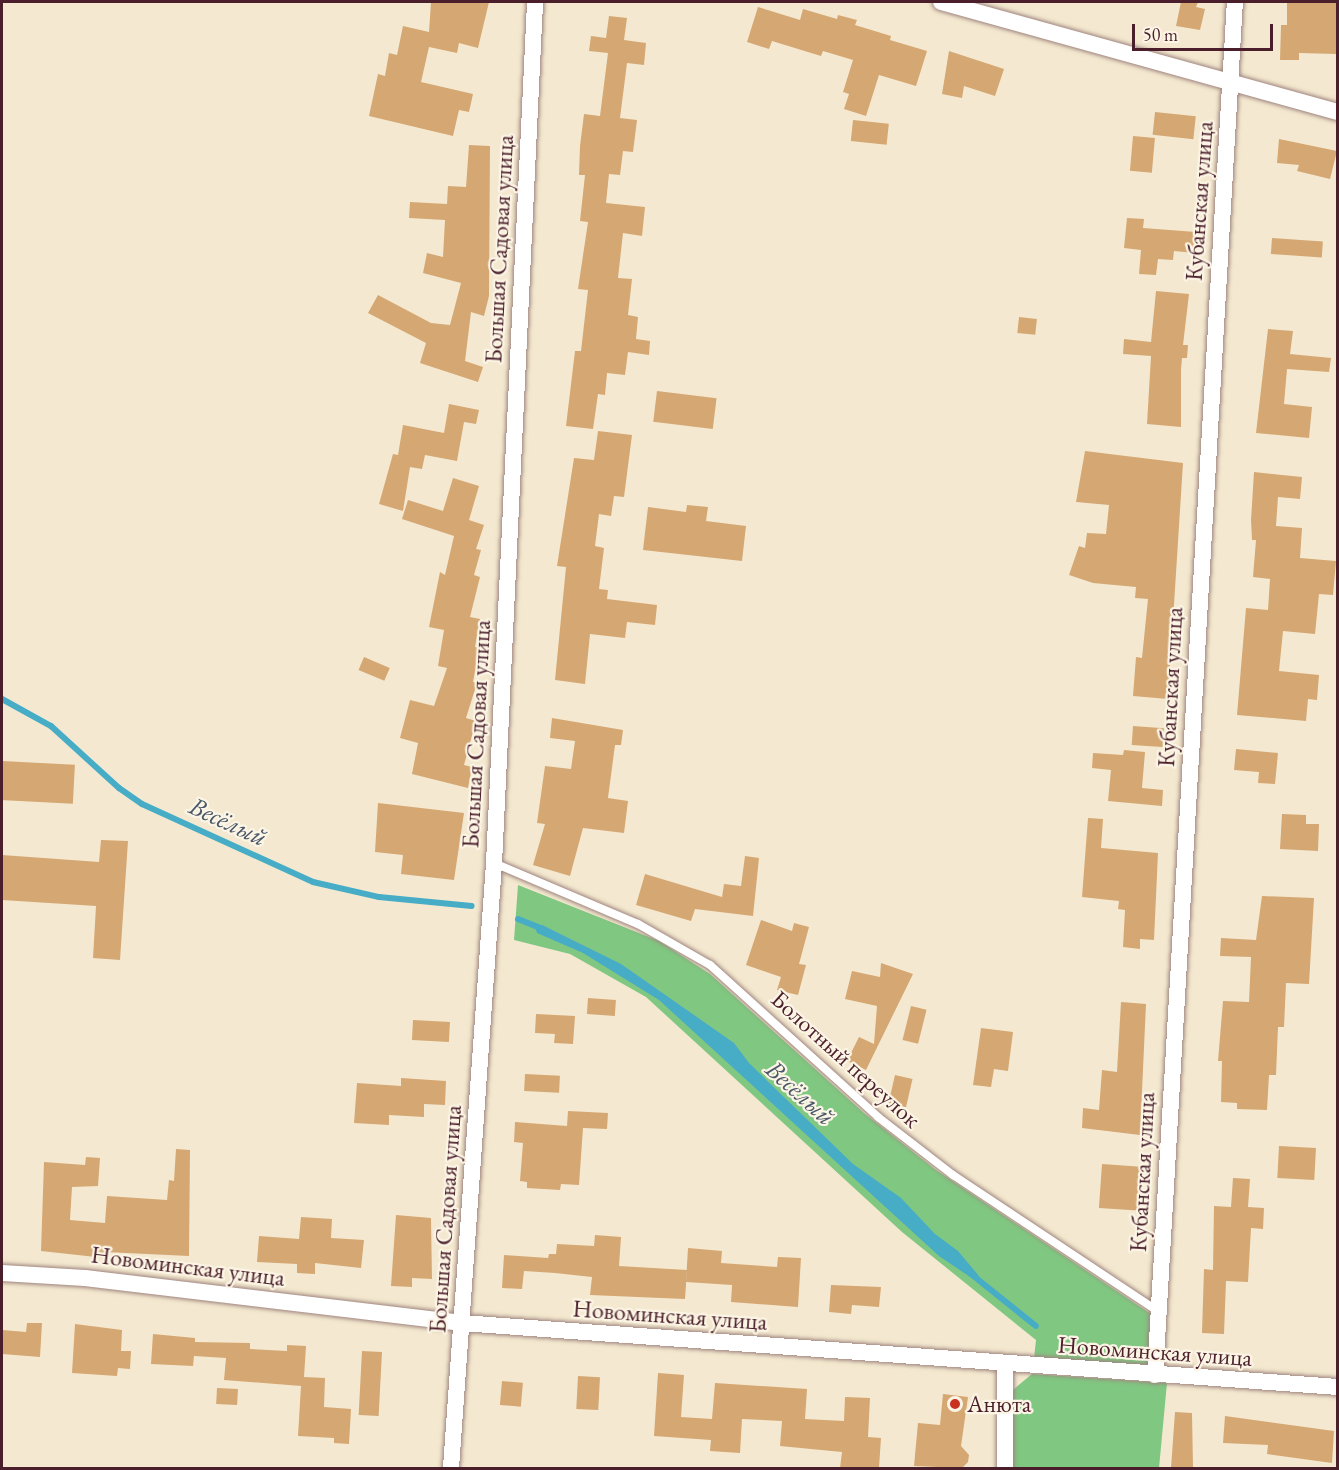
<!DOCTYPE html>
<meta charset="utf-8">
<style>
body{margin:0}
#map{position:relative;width:1339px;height:1470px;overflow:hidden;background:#f4e9d0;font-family:"EB Garamond",serif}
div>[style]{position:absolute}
.green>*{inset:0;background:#80c782}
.water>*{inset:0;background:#47acc6}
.stream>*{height:6px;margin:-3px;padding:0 3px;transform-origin:3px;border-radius:3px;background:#47acc6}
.building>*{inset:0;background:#d5a773;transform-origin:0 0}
.roads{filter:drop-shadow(0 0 2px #9f847e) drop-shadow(0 0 2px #9f847e)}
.lane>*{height:8px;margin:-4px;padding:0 4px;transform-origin:4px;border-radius:4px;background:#fff}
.street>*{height:16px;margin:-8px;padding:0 8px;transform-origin:8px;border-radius:8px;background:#fff}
.dots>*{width:16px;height:16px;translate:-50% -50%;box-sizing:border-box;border:3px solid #fcf5e5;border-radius:50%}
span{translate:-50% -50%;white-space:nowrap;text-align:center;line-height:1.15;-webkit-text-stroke:4.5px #fcf5e5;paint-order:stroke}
.street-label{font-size:24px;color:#4a1f2b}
.poi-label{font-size:24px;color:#4a1f2b}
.left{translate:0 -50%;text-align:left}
.water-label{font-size:26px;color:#495769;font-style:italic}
.frame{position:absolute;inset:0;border:3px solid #4a1f2b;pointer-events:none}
.scale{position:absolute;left:1132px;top:24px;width:141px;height:27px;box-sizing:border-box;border:3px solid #4a1f2b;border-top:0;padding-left:8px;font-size:18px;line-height:21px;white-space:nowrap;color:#4a1f2b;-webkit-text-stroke:4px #fcf5e5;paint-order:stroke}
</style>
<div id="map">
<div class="green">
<div style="clip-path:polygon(518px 885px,659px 941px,710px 974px,864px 1113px,936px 1170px,1151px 1314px,1148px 1365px,1034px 1358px,1036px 1340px,902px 1232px,646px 997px,570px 954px,514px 940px)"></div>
<div style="clip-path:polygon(1032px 1374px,1167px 1383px,1159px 1468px,1011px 1468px,1011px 1400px,1014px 1389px)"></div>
</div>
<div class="water">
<div style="clip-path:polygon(542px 925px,621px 964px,734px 1043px,749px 1063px,853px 1164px,901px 1198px,935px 1234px,958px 1251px,979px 1276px,976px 1281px,939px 1256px,659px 1000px,583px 953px,537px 933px,535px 927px)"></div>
</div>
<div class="stream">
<div style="left:2px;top:699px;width:56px;rotate:28.9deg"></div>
<div style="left:51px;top:726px;width:92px;rotate:42.4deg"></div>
<div style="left:119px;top:788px;width:28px;rotate:35deg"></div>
<div style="left:142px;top:804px;width:188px;rotate:24.5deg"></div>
<div style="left:313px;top:882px;width:68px;rotate:12.8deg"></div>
<div style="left:379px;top:897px;width:93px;rotate:5.5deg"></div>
<div style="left:518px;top:919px;width:29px;rotate:22deg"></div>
<div style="left:971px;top:1274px;width:83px;rotate:38.7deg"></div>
</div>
<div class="building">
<div style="clip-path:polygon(431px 2px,489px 2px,478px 48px,459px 43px,457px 53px,429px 47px,421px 82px,473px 94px,469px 112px,459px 110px,453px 136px,369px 116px,378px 74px,385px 76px,389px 53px,397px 55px,403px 26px,429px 32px)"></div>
<div style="clip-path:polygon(1181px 2px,1198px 2px,1196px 7px,1205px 9px,1200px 30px,1176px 26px)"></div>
<div style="clip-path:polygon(1287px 2px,1336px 2px,1336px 54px,1299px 53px,1299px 60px,1280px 60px,1281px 25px,1287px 25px)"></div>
<div style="clip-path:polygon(758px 7px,800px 20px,803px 9px,837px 19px,838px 15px,857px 20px,855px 25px,891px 36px,890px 40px,927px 51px,916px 86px,879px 75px,866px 116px,844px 109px,849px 94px,843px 92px,853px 60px,823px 51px,821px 56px,772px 41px,769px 49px,747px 42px)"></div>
<div style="clip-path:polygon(609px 16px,627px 18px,624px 40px,646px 43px,644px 65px,627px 63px,620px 118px,637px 120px,633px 152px,623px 151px,620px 175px,609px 174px,606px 203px,645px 207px,642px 236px,623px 233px,618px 278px,632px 279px,628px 315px,638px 317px,636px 339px,650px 341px,649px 355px,628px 352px,625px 375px,607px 373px,605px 395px,598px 394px,593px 429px,566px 426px,575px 351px,581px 351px,588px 290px,578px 289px,588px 222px,580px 221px,585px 175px,579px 175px,580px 146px,584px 114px,600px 116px,608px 53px,589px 51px,591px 36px,606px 38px)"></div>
<div style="clip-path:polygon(949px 51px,1004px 69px,995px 96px,964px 86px,962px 98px,942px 94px)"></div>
<div style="left:1155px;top:112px;width:41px;height:23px;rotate:6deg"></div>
<div style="left:853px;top:120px;width:36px;height:21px;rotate:6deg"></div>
<div style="left:1133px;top:136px;width:22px;height:35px;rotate:5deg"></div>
<div style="clip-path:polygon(1279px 139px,1337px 151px,1330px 179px,1297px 171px,1299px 165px,1277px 163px)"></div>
<div style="clip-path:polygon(469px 145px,490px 146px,489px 296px,484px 316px,471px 312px,465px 361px,483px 367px,478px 382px,420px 363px,426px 343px,368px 313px,378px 295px,431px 323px,450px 325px,461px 283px,423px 273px,427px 253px,443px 257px,445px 220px,409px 218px,410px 202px,447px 204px,448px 186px,466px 187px)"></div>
<div style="clip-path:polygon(1127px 218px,1144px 219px,1143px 228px,1196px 232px,1194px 253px,1174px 251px,1173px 260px,1158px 259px,1156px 275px,1139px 274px,1141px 250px,1124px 248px)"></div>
<div style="left:1272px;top:238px;width:51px;height:16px;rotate:4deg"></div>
<div style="clip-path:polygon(1156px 291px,1189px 294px,1183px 345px,1188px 345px,1187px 358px,1182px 358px,1181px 370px,1181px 427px,1147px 424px,1151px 356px,1123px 354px,1124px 339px,1151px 342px)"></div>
<div style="left:1019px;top:317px;width:18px;height:16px;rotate:6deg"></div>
<div style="clip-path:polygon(1268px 329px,1293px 331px,1290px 354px,1331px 358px,1329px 372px,1287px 369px,1284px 404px,1312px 407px,1309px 438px,1256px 433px)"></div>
<div style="left:657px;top:391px;width:60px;height:31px;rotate:7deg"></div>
<div style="clip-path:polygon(449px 404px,479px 410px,476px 424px,464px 422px,457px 461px,425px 455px,422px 469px,410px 467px,403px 511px,379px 504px,393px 454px,398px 455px,403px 425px,444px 433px)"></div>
<div style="clip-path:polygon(598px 431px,632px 435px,624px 497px,614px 496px,611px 516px,599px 514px,595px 546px,604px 548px,599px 589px,608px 590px,607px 599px,657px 605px,655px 625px,627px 622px,625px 638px,590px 634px,585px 684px,555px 680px,566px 567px,557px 566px,574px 458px,594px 460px)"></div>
<div style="clip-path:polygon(1085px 451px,1183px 463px,1168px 699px,1133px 696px,1136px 657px,1142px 658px,1148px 599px,1135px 598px,1136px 587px,1093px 583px,1069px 575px,1079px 546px,1085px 548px,1087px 533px,1106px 534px,1109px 505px,1076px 502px)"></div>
<div style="clip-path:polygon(1254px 472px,1302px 477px,1300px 499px,1278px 497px,1276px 526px,1302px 528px,1300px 558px,1336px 561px,1333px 595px,1319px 594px,1315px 634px,1283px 631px,1279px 671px,1319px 675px,1317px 700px,1308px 699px,1306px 721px,1237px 715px,1246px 608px,1268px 610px,1270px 579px,1253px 577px,1256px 540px,1252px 540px,1251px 520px)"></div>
<div style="clip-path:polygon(453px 478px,479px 486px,469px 520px,484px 525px,476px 549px,481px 550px,474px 575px,480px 577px,470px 617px,480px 619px,475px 647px,480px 648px,473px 682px,477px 683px,466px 718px,476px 721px,464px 765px,472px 767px,468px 788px,412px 774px,418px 743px,400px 738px,410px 700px,434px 706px,447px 668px,438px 666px,444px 630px,429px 627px,440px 572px,445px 575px,454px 536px,402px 519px,408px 500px,443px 511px)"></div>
<div style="clip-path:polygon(687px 505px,708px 507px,706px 521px,746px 526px,742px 561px,643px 550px,648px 507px,686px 512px)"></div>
<div style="left:364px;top:657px;width:28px;height:14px;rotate:23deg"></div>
<div style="clip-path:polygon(552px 718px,623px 730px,621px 745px,615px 745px,608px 798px,628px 801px,624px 833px,583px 828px,570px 876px,533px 865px,545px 824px,537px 823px,545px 766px,571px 769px,575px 741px,550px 738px)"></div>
<div style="left:1133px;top:726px;width:31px;height:19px;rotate:4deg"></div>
<div style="clip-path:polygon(1236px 749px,1278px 753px,1275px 784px,1258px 783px,1259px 772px,1234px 770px)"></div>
<div style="clip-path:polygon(1124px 750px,1145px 752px,1142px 788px,1163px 790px,1162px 806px,1108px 801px,1111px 770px,1092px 768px,1093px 753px,1123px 755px)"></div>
<div style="left:2px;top:761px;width:73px;height:39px;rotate:3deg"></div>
<div style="clip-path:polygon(378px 803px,464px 813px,454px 880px,401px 874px,403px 855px,375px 852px)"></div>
<div style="clip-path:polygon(1282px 814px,1306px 815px,1306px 824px,1319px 824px,1318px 851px,1280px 849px)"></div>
<div style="clip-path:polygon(1088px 818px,1103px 819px,1101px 848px,1158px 853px,1154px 940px,1140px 939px,1140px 949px,1123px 947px,1125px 910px,1118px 909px,1119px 901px,1082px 897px)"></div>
<div style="clip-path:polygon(101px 840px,128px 841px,120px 960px,93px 958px,96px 906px,2px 900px,2px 855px,99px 862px)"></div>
<div style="clip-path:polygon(745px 856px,759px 858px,753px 916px,695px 909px,691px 921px,636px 905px,645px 874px,722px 897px,724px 884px,741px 886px)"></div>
<div style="clip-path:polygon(1262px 896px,1314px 898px,1309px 984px,1286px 983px,1284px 1027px,1278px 1027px,1276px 1075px,1269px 1075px,1267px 1110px,1237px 1109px,1237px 1103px,1221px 1102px,1222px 1061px,1218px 1061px,1223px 1001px,1249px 1002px,1251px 957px,1220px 956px,1221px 938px,1256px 940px)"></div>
<div style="clip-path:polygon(761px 920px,792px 931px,794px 923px,809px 927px,799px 964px,806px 965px,798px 995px,777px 990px,781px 977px,746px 965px)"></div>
<div style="clip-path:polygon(881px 963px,913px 974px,866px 1070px,847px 1061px,859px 1037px,874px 1044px,877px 1006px,845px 999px,852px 971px,880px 977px)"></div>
<div style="left:588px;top:998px;width:28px;height:16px;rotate:4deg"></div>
<div style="clip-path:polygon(1121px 1002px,1146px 1004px,1140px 1135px,1082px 1128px,1083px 1108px,1099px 1110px,1102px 1070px,1117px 1072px)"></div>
<div style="left:911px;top:1006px;width:16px;height:35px;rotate:14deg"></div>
<div style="clip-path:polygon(536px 1014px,575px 1016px,573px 1044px,554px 1043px,555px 1034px,535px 1033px)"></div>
<div style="left:413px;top:1020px;width:37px;height:20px;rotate:3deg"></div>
<div style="clip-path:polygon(981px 1028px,1013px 1032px,1008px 1071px,994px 1069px,991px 1087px,973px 1085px)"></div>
<div style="left:525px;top:1074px;width:35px;height:17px;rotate:3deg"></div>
<div style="left:895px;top:1075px;width:18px;height:29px;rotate:13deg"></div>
<div style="clip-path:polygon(401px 1078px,446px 1081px,445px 1105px,424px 1104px,424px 1117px,389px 1115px,389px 1125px,354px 1123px,357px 1083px,401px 1086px)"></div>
<div style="clip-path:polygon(568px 1111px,608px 1113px,607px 1129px,583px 1128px,579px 1185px,561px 1184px,560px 1190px,527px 1188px,527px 1182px,520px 1181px,523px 1143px,514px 1142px,515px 1122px,567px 1126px)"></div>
<div style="left:1279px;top:1146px;width:37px;height:32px;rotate:3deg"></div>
<div style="clip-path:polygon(176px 1149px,190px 1150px,189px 1256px,105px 1252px,105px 1258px,41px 1251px,44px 1162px,85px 1165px,86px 1157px,100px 1158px,98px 1186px,72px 1187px,70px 1220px,105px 1223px,107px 1196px,167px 1200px,169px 1180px,174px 1181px)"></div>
<div style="left:1102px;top:1164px;width:39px;height:44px;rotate:4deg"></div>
<div style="clip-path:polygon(1233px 1178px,1250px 1179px,1248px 1207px,1264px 1208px,1263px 1229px,1251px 1228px,1248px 1282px,1226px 1281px,1224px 1334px,1202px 1333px,1204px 1269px,1213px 1270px,1214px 1206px,1231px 1207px)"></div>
<div style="clip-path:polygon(396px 1215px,431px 1218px,432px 1279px,412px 1278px,412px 1287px,391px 1286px)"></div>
<div style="clip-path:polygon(301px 1217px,332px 1219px,331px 1238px,364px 1240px,361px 1268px,315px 1263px,315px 1274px,297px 1273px,297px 1264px,257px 1262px,259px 1236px,299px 1239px)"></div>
<div style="clip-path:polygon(595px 1235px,621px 1237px,619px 1266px,687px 1270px,685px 1299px,590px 1295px,592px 1277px,555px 1273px,524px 1271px,522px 1289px,502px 1288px,504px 1255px,548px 1258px,549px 1254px,556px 1254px,557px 1244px,594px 1246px)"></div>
<div style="clip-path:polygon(688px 1248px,722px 1251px,721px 1263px,777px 1267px,778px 1257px,801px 1258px,798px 1307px,731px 1302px,732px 1285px,686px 1282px)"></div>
<div style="clip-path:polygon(831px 1285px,881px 1287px,879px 1307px,852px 1305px,851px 1314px,829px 1312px)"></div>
<div style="clip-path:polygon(27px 1323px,42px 1323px,40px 1357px,2px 1354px,2px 1330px,26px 1332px)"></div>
<div style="clip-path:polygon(75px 1324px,122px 1330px,121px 1351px,131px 1351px,130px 1369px,118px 1368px,117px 1376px,72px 1373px)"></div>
<div style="clip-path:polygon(153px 1334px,195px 1338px,195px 1342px,250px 1343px,250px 1349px,287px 1351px,287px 1345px,306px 1346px,304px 1377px,325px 1378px,324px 1407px,351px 1409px,349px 1444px,334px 1443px,334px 1438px,298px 1436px,301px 1386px,224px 1380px,226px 1358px,194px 1356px,193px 1366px,151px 1364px)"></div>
<div style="left:362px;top:1351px;width:20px;height:64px;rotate:3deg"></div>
<div style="clip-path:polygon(658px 1373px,684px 1375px,681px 1417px,712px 1419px,715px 1383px,807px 1389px,805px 1419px,844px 1421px,845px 1397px,870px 1398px,868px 1437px,881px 1438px,879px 1468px,840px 1468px,842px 1452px,780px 1446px,782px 1421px,742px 1419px,740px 1453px,710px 1451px,711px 1440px,654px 1436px)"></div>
<div style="left:578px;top:1376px;width:22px;height:33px;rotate:3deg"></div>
<div style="left:502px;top:1381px;width:21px;height:24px;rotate:5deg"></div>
<div style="left:217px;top:1388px;width:21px;height:16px;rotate:3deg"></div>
<div style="clip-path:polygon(943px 1394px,968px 1397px,961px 1446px,969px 1455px,968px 1462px,962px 1468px,914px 1466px,918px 1423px,940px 1425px)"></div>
<div style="clip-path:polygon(1175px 1412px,1192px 1413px,1193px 1468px,1171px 1468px)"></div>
<div style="clip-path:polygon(1225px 1416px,1334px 1431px,1332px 1463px,1267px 1454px,1268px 1445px,1223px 1443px)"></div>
</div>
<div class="roads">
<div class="lane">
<div style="left:494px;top:863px;width:156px;rotate:23deg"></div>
<div style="left:638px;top:924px;width:83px;rotate:29.7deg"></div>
<div style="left:710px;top:965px;width:227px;rotate:42.1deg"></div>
<div style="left:878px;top:1117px;width:95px;rotate:37.7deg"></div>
<div style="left:953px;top:1175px;width:246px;rotate:33.6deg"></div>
</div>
<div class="street">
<div style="left:941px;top:2px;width:412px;rotate:15.5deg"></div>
<div style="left:2px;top:1273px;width:83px;rotate:3.4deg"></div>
<div style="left:85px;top:1278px;width:380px;rotate:6.8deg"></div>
<div style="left:462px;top:1323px;width:878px;rotate:4.18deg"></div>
<div style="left:1005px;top:1365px;width:103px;rotate:90deg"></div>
<div style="left:1155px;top:1375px;width:1375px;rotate:-86.67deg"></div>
<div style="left:451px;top:1468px;width:607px;rotate:-85.93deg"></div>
<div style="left:494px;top:863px;width:862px;rotate:-87.27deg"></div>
</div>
</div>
<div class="dots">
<div style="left:955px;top:1404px;background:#c8321e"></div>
</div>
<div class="street-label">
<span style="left:1199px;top:201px;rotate:-86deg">Кубанская улица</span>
<span style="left:499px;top:249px;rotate:-87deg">Большая Садовая улица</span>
<span style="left:1170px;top:687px;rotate:-87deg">Кубанская улица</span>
<span style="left:476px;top:734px;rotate:-87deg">Большая Садовая улица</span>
<span style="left:846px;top:1059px;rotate:42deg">Болотный переулок</span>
<span style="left:1142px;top:1172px;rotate:-87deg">Кубанская улица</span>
<span style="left:445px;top:1219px;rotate:-86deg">Большая Садовая улица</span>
<span style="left:188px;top:1266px;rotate:7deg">Новоминская улица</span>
<span style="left:670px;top:1315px;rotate:4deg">Новоминская улица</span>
<span style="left:1155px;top:1351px;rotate:4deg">Новоминская улица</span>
</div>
<div class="poi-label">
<span class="left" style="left:967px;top:1404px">Анюта</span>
</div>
<div class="water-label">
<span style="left:228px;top:822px;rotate:25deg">Весёлый</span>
<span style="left:800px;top:1093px;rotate:42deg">Весёлый</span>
</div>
<div class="frame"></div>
<div class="scale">50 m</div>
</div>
